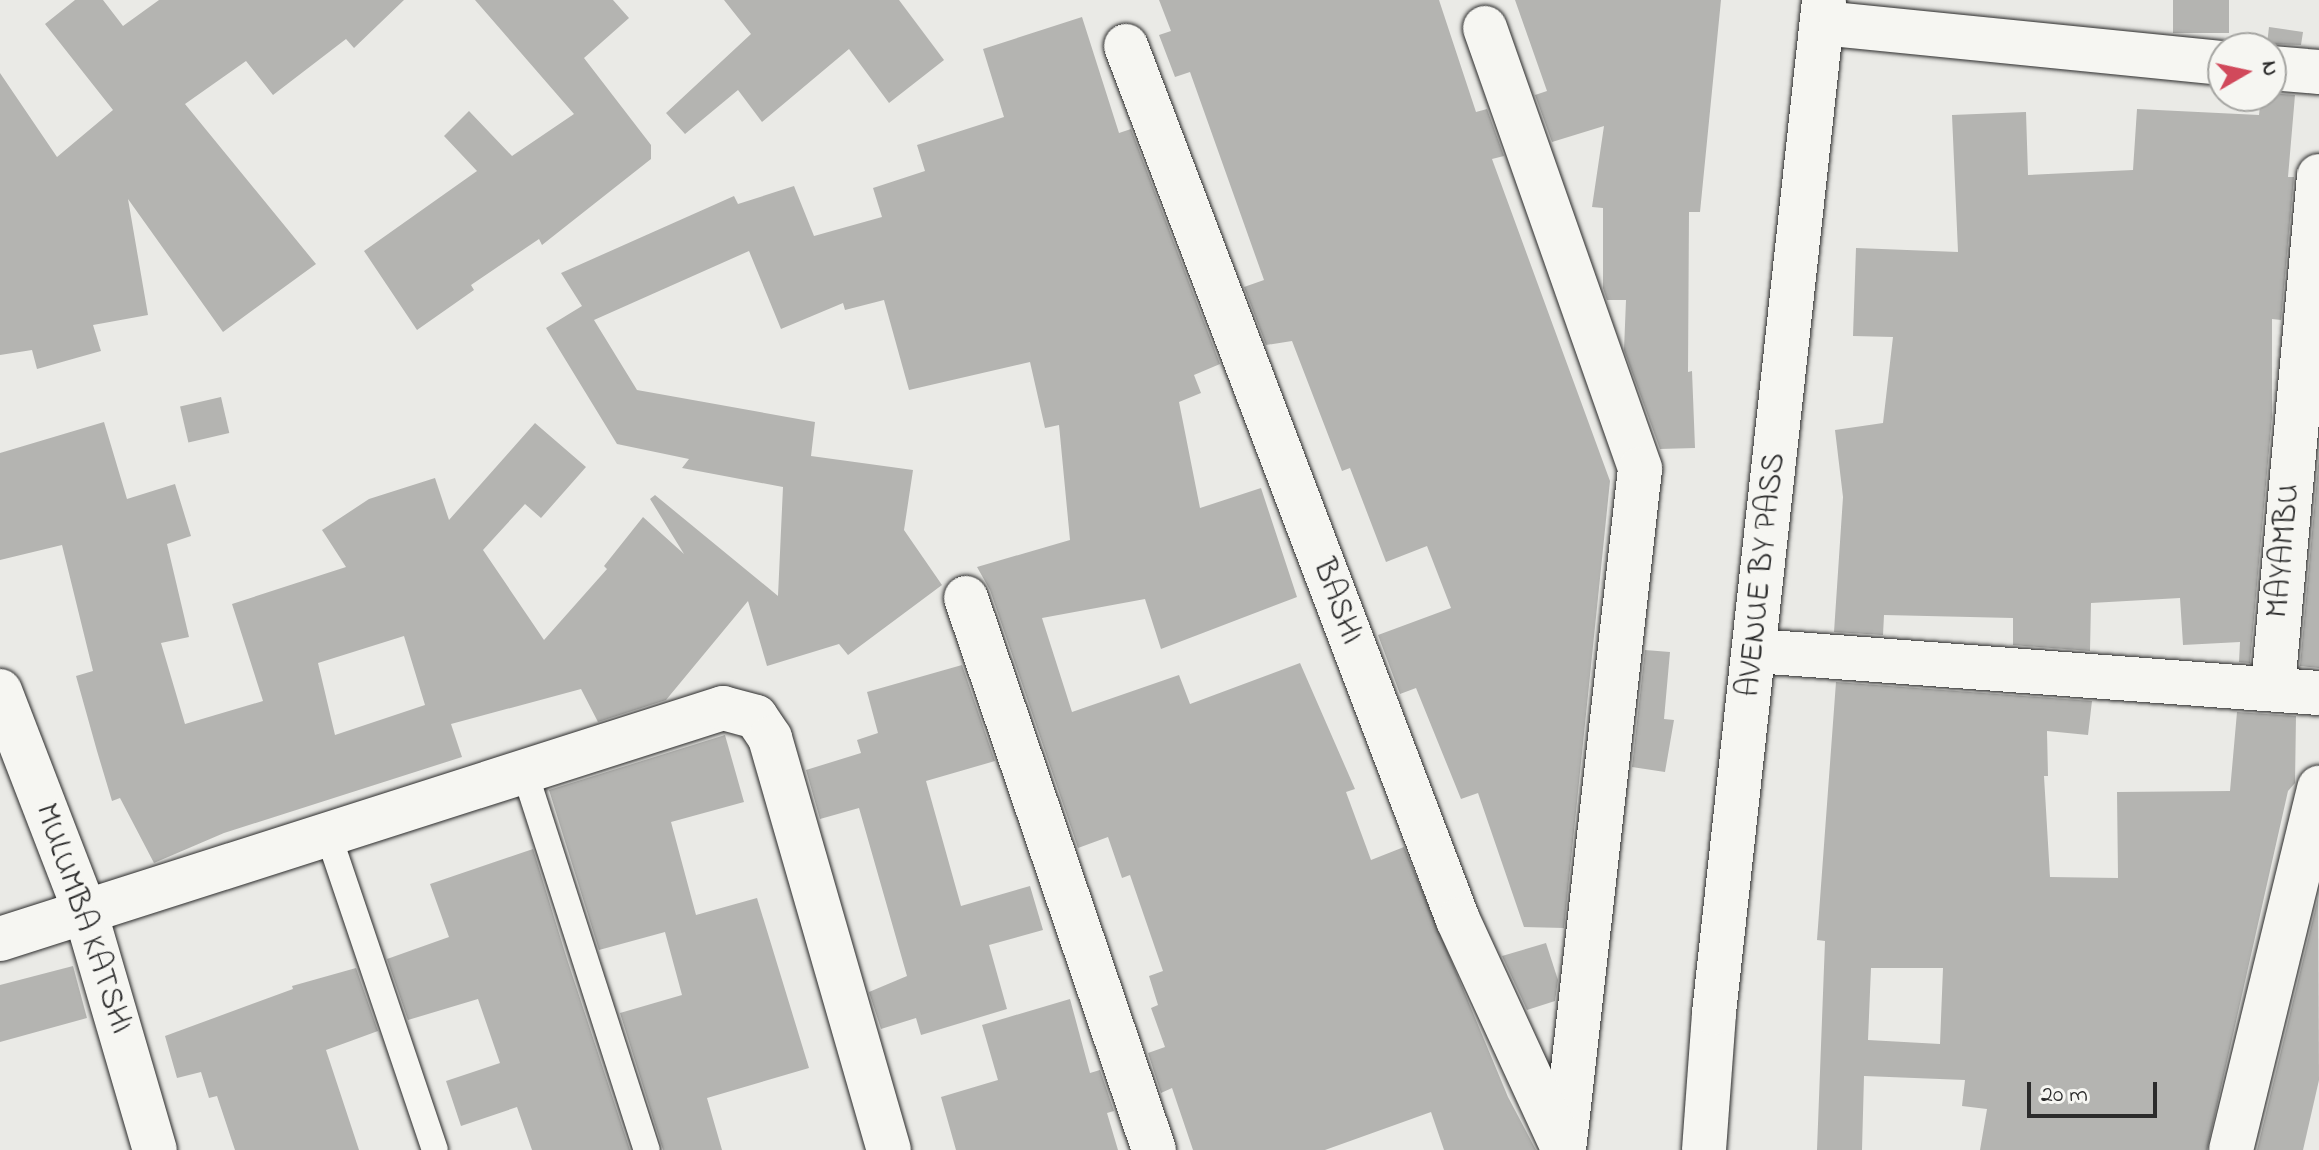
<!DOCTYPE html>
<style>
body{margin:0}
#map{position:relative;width:2319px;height:1150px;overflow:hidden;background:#eaeae6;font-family:"Indie Flower",sans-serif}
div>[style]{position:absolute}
.building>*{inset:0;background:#b4b4b1;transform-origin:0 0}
.roads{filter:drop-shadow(0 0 2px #2b2b2b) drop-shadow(0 0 2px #2b2b2b)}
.lane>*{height:26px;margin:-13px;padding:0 13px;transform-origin:13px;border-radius:13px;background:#f6f6f2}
.street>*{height:44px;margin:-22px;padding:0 22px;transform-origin:22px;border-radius:22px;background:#f6f6f2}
.secondary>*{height:44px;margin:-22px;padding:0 22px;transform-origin:22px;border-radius:22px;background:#f6f6f2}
.highway>*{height:44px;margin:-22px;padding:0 22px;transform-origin:22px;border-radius:22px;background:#f6f6f2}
span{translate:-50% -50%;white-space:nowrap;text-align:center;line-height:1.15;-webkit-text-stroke:6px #f6f6f2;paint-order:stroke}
.street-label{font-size:32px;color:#2b2b2b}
.north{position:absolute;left:2207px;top:32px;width:80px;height:80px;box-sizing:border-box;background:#f6f6f2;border:2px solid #a5a5a2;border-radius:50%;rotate:81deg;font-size:22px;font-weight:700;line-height:32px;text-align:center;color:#2b2b2b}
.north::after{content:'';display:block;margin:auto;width:28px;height:36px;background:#d1495b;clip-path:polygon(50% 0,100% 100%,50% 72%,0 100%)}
.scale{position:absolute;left:2027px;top:1082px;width:130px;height:36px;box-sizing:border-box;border:4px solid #2b2b2b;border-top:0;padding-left:10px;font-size:24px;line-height:28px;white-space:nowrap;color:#2b2b2b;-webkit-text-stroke:6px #f6f6f2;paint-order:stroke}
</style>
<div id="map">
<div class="building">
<div style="clip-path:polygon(75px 0,103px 0,123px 26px,159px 0,404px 0,354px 48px,346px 39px,273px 95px,246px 61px,185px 104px,316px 264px,223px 332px,128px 199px,148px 315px,93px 325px,101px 351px,37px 369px,32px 350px,0 355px,0 73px,57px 157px,113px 110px,45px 24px)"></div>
<div style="clip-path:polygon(475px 0,613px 0,629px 18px,584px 58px,651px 145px,651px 159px,542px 245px,539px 239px,471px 285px,474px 290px,417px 330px,364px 251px,477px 171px,444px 136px,469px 111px,512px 156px,574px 114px)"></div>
<div style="clip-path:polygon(724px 0,899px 0,944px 60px,889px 103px,849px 49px,762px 122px,738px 90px,685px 134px,666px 113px,751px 34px)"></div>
<div style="clip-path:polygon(1159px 0,1439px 0,1476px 112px,1487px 109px,1504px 156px,1492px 159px,1610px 481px,1564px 928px,1524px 927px,1478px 793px,1461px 799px,1416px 688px,1400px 694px,1378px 635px,1451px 608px,1427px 546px,1386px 562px,1350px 468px,1342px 471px,1292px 341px,1266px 345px,1244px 287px,1264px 280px,1190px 72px,1175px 77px,1159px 35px,1171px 31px)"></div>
<div style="clip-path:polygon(1515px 0,1721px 0,1700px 212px,1689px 212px,1688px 372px,1692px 371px,1695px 448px,1660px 449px,1624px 350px,1626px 300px,1607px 300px,1603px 288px,1603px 208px,1592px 207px,1604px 126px,1552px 142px,1535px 95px,1547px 91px)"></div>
<div style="left:2173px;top:0;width:56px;height:33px"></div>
<div style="clip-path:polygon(evenodd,1082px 17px,1119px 133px,1131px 129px,1220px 364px,1194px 375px,1201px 393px,1179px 402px,1200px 508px,1261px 488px,1297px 597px,1161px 649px,1145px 599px,1042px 618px,1072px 712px,1179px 675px,1190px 704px,1300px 663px,1355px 789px,1346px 792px,1371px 860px,1404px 847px,1508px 1097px,1536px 1150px,1444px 1150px,1431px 1112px,1325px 1150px,1193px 1150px,1172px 1088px,1161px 1093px,1148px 1053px,1165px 1047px,1151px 1008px,1158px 1005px,1149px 976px,1163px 971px,1130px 875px,1122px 878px,1108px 837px,1078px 848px,990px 590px,977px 567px,1070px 540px,1059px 425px,1045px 428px,1030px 362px,909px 390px,884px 300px,845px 310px,843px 303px,781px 329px,749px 251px,594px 320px,637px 390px,815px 422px,811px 456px,913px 470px,904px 530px,942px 585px,848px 655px,839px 644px,767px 666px,748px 601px,666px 700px,598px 722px,581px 689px,451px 724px,462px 757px,224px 833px,154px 863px,120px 798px,112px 801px,97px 751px,76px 676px,93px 671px,62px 545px,0 560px,0 453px,104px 422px,127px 499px,175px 484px,191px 536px,167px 544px,189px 637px,161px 643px,185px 724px,263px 701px,232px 604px,346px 567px,322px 530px,369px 499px,435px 478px,449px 520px,535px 423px,586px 467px,541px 518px,525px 504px,483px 550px,544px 640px,607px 569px,604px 566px,643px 517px,684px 554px,650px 499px,655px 495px,778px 596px,783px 487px,682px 468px,689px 459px,617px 444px,546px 328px,582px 306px,561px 273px,734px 196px,738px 204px,794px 186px,814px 236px,882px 217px,873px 188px,925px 171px,917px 145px,1004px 117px,983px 49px,1082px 17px,404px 636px,425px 705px,335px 735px,318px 663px,404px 636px)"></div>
<div style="clip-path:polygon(2269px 27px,2303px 32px,2301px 45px,2267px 44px)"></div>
<div style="clip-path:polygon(2271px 93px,2295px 95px,2288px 177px,2294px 177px,2281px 320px,2272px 319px,2272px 417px,2250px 663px,2239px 662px,2240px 642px,2183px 645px,2180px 598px,2091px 603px,2090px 651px,2013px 645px,2013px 618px,1884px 615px,1883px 635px,1834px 632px,1843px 497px,1835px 430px,1883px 423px,1893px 337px,1853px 336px,1856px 248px,1958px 252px,1952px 115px,2026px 112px,2028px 175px,2133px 170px,2137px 109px,2259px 115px,2261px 96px)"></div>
<div style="left:221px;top:397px;width:37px;height:42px;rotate:77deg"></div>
<div style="clip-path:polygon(2319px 455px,2319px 668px,2300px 666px)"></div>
<div style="clip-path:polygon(1645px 650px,1670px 652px,1664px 719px,1674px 720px,1665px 772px,1632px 767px)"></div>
<div style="clip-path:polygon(962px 665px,995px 761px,926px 781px,961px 906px,1030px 886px,1043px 930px,989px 945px,1007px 1009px,921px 1035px,916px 1018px,881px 1029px,869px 992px,907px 976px,859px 808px,820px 819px,806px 770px,861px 753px,857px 740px,878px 733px,867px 692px)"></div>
<div style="clip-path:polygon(evenodd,1836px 682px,2092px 701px,2088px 735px,2047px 731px,2048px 776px,2044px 776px,2050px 877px,2118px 878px,2117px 792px,2230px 791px,2237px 712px,2296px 716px,2295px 783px,2288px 791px,2207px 1150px,1980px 1150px,1987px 1109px,1962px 1106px,1965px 1080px,1864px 1076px,1862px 1150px,1817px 1150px,1825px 941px,1817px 940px,1836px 682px,1871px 968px,1943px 968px,1940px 1044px,1868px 1040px,1871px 968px)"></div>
<div style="clip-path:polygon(725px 735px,744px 802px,671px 822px,696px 915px,757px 898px,809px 1068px,707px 1098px,722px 1150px,663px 1150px,620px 1013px,682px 995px,665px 932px,599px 950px,549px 790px)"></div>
<div style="clip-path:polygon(533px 849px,567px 959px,630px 1150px,532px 1150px,517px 1107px,461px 1126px,446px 1081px,500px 1063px,478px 999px,408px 1020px,387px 959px,449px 937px,430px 884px)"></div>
<div style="clip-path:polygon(2318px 898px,2319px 1080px,2303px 1150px,2257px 1150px)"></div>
<div style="clip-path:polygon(1546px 943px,1558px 980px,1555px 1001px,1527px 1010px,1502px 956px)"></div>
<div style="clip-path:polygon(73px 966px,87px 1018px,0 1042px,0 985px)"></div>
<div style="clip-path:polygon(356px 968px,378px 1031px,326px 1050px,359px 1150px,235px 1150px,217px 1096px,209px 1098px,201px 1072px,177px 1078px,165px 1036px,293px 989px,292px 986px)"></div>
<div style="clip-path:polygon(1070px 999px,1090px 1073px,1100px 1070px,1114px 1111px,1107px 1113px,1118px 1150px,956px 1150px,941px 1097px,998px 1080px,982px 1025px)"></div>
</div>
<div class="roads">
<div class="lane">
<div style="left:525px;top:773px;width:396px;rotate:72.1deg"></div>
<div style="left:329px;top:837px;width:330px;rotate:71.3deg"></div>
</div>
<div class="street">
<div style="left:1822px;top:23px;width:403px;rotate:5.7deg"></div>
<div style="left:1485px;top:28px;width:467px;rotate:70.6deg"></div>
<div style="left:1640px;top:469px;width:685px;rotate:96.37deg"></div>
<div style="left:1126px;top:46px;width:935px;rotate:69.2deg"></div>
<div style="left:1458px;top:920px;width:253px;rotate:65.3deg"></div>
<div style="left:2271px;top:68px;width:48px;rotate:4.8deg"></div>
<div style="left:966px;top:598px;width:583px;rotate:71.19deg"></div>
<div style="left:2273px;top:687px;width:513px;rotate:-84.86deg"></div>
<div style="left:0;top:691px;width:236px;rotate:68.9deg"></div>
<div style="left:85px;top:911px;width:249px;rotate:73.7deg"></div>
<div style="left:0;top:939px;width:759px;rotate:-17.72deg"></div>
<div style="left:723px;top:708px;width:34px;rotate:15deg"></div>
<div style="left:756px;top:717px;width:25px;rotate:56deg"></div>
<div style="left:770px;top:738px;width:429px;rotate:73.9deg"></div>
<div style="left:2231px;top:1150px;width:373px;rotate:-76.3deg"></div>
</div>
<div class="secondary">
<div style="left:1756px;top:651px;width:565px;rotate:4.27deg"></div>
</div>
<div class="highway">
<div style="left:1704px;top:1150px;width:137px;rotate:-85.8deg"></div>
<div style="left:1714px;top:1013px;width:1019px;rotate:-83.8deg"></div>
</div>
</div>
<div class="street-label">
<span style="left:2285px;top:551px;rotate:-85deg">MAYAMBU</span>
<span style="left:1763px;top:575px;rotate:-84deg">AVENUE BY PASS</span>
<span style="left:1336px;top:602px;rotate:69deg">BASHI</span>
<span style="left:82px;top:919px;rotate:71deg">MULUMBA KATSHI</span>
</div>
<div class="north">N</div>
<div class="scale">20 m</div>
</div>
